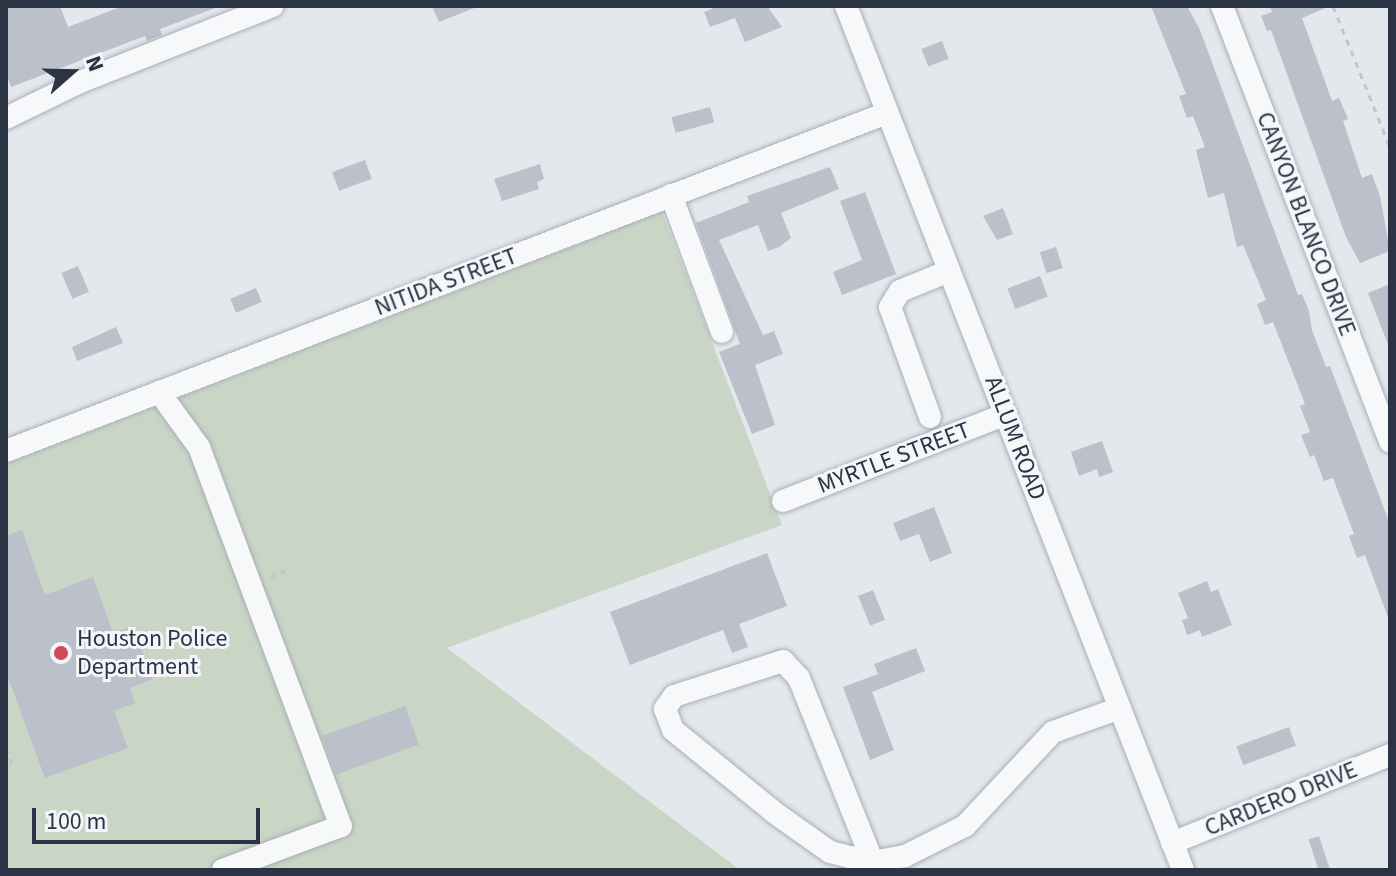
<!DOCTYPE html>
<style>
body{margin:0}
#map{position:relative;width:1396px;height:876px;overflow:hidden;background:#e4e7ec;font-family:"Source Sans 3",sans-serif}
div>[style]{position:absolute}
.green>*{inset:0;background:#c9d6c5}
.building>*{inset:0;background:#bbc0ca;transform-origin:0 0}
.path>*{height:3px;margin-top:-1.5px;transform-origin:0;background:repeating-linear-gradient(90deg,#c2c5cb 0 6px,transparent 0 12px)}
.roads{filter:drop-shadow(0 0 2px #a9aeb7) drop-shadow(0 0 2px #a9aeb7)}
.minor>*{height:22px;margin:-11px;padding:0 11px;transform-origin:11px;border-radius:11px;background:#f7f8fa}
.dots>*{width:22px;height:22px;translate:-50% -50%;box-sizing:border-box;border:4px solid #f4f6f9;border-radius:50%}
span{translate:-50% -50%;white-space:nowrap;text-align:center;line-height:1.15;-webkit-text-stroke:6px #f4f6f9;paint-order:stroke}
.street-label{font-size:24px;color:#2b3445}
.poi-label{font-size:24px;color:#2b3445}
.left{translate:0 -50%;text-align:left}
.frame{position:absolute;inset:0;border:8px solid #2b3445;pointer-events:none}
.north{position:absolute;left:32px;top:32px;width:80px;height:80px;-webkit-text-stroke:6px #f4f6f9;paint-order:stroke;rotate:70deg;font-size:22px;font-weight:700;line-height:32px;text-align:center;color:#2b3445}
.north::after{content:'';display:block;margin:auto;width:28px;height:36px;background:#2b3445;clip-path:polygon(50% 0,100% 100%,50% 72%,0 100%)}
.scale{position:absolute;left:32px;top:808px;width:228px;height:36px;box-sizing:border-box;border:4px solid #2b3445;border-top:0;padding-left:10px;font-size:24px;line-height:28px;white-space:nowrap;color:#2b3445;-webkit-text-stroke:6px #f4f6f9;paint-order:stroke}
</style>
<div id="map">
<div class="green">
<div style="clip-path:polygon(662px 212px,782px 525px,447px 648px,740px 870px,6px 870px,6px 464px)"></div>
</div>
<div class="building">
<div style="clip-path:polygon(6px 6px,60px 6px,68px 27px,123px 6px,218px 7px,160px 29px,162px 35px,147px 41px,145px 36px,11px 87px,6px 74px)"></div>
<div style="clip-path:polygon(432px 6px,477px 6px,477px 7px,439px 22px)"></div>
<div style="clip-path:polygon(719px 6px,767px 6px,782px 27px,745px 42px,735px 18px,710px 27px,704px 12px)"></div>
<div style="clip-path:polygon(1151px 6px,1187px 6px,1200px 30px,1298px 295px,1302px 294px,1309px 311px,1312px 330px,1326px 367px,1330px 366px,1390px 524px,1390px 623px,1365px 555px,1357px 558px,1349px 536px,1354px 534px,1333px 478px,1324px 481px,1314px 455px,1310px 457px,1301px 435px,1310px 432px,1300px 406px,1305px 404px,1273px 322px,1265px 325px,1257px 304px,1266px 300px,1243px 245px,1237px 247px,1224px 193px,1208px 198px,1196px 150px,1205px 147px,1193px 116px,1187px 118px,1179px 96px,1186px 94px)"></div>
<div style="clip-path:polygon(1270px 6px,1330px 6px,1302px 18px,1332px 101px,1339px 98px,1348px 119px,1343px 121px,1362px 178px,1372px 174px,1380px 196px,1390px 251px,1360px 263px,1346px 237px,1271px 30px,1267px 31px,1261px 16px,1272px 12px)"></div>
<div style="left:942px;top:41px;width:19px;height:22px;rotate:69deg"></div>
<div style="left:710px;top:107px;width:16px;height:40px;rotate:75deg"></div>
<div style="left:365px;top:160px;width:20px;height:35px;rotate:70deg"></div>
<div style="clip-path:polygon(540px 164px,544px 179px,537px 182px,539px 189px,502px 201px,494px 179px)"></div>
<div style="clip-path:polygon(830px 167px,839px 189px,781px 213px,791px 238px,779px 247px,768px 251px,758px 225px,719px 240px,763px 335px,774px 331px,783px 354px,755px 365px,775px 425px,752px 434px,719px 352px,740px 344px,696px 223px,749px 202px,747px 196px)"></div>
<div style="clip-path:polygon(865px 192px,896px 274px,842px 295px,833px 272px,862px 260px,840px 201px)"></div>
<div style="clip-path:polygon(1003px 208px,1013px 234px,997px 240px,983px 216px)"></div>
<div style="left:1056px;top:247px;width:22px;height:17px;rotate:72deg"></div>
<div style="left:78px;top:266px;width:28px;height:18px;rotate:67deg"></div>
<div style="left:1040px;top:276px;width:22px;height:35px;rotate:69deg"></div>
<div style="clip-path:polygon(1390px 284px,1390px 346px,1389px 347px,1368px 293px)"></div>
<div style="left:256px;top:288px;width:15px;height:28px;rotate:67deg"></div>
<div style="clip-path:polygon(116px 327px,123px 343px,77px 361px,72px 347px)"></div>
<div style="clip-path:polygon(1102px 441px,1113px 472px,1099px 477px,1097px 469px,1079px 476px,1071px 452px)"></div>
<div style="clip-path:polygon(934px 507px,952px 553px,930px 562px,919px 534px,900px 541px,893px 523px)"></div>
<div style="clip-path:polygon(22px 530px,45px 595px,93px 577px,113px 633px,133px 626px,153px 679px,130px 688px,135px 703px,114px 711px,128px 748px,45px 778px,6px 672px,6px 536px)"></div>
<div style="clip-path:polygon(767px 553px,787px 606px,739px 624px,748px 647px,732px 653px,723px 630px,630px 665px,610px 612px)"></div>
<div style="clip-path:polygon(1207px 581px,1211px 592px,1218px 589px,1232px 625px,1202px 637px,1200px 630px,1187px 635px,1182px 620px,1188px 618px,1178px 593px)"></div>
<div style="left:873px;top:590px;width:32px;height:16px;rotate:68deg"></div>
<div style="clip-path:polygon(916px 648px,925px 671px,872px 692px,894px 750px,870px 760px,843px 687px,878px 674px,874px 664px)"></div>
<div style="left:405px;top:706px;width:41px;height:88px;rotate:70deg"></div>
<div style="left:1289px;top:727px;width:20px;height:56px;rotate:70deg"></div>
<div style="left:1319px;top:836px;width:36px;height:11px;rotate:72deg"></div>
</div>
<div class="path">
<div style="left:1333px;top:6px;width:152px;rotate:68deg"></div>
<div style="left:269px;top:577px;width:23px;rotate:-20deg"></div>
<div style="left:6px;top:747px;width:23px;rotate:70deg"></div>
</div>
<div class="roads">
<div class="minor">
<div style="left:846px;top:6px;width:927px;rotate:68.69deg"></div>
<div style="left:1222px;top:6px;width:467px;rotate:68.9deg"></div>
<div style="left:6px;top:118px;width:82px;rotate:-25.9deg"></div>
<div style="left:80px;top:82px;width:207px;rotate:-21.5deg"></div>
<div style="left:671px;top:195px;width:146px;rotate:69.6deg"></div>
<div style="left:159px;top:392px;width:68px;rotate:54deg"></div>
<div style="left:199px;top:447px;width:405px;rotate:69.5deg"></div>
<div style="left:341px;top:826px;width:126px;rotate:159.6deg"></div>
<div style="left:930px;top:417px;width:117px;rotate:-110deg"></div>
<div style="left:890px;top:307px;width:19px;rotate:-58deg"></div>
<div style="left:900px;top:291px;width:53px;rotate:-22.2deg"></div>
<div style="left:6px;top:451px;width:944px;rotate:-20.99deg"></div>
<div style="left:783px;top:501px;width:239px;rotate:-21.3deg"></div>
<div style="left:1172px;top:843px;width:235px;rotate:-22deg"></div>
<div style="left:872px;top:860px;width:196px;rotate:-111.9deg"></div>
<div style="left:799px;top:678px;width:23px;rotate:-133deg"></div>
<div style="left:783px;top:661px;width:114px;rotate:162.2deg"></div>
<div style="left:674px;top:696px;width:16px;rotate:125deg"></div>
<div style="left:665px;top:709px;width:22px;rotate:69deg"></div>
<div style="left:673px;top:730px;width:132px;rotate:39.1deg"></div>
<div style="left:775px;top:813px;width:67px;rotate:35.3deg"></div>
<div style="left:830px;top:852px;width:21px;rotate:14deg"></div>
<div style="left:850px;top:857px;width:22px;rotate:8deg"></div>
<div style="left:872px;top:860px;width:5px;rotate:11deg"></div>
<div style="left:877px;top:861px;width:28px;rotate:-10deg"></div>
<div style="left:905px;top:856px;width:67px;rotate:-26.6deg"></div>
<div style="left:965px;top:826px;width:129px;rotate:-46.9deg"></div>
<div style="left:1053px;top:732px;width:71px;rotate:-19.7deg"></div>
</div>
</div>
<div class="dots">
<div style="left:61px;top:653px;background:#d1495b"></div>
</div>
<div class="street-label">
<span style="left:1306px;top:224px;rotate:69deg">CANYON BLANCO DRIVE</span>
<span style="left:446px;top:282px;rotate:-21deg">NITIDA STREET</span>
<span style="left:1015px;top:438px;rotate:69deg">ALLUM ROAD</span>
<span style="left:894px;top:458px;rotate:-21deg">MYRTLE STREET</span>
<span style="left:1281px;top:799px;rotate:-22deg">CARDERO DRIVE</span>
</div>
<div class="poi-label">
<span class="left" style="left:77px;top:653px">Houston Police<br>Department</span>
</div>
<div class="frame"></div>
<div class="north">N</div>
<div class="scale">100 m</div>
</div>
